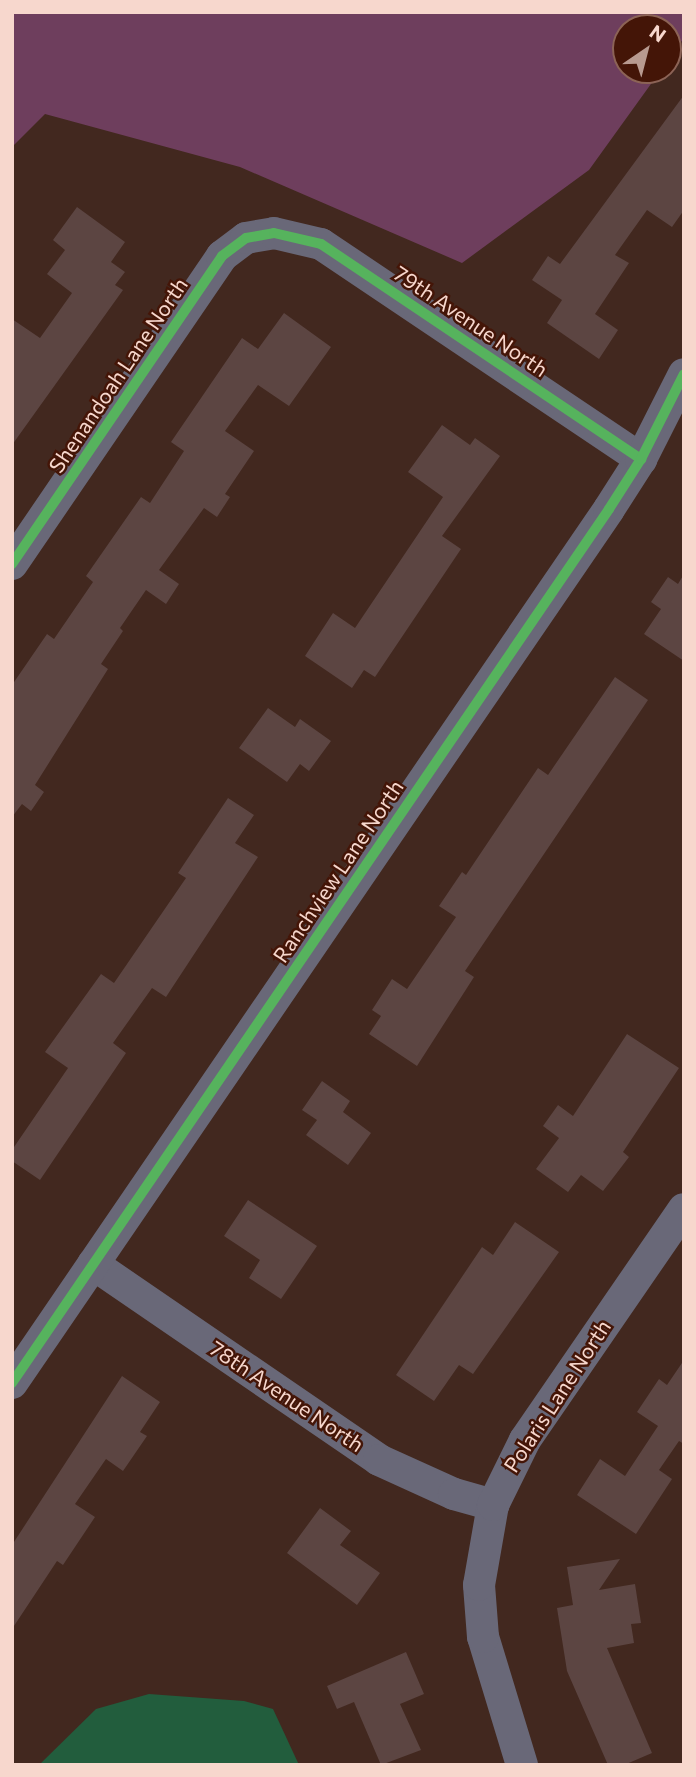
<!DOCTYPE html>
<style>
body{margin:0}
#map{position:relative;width:696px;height:1777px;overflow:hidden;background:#42281f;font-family:Commissioner,sans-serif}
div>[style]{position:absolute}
.green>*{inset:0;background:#6e3e5d}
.water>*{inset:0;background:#225d3d}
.building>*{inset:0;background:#5c4542}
.minor>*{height:32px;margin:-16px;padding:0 16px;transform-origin:16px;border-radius:16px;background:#696878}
.cycleway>*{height:10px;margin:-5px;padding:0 5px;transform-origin:5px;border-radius:5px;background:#56b35d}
span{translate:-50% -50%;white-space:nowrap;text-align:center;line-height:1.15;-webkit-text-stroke:5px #441507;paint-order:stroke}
.street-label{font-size:21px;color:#f7d7cd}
.frame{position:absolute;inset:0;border:14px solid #f7d7cd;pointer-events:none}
.north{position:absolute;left:612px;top:14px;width:70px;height:70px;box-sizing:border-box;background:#441507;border:2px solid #8c6356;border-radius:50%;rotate:35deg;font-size:19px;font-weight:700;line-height:28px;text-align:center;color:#f7d7cd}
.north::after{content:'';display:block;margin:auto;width:24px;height:32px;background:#b89a90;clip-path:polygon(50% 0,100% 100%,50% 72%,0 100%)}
</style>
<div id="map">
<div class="green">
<div style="clip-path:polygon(12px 12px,684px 12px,684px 38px,668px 60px,668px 28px,626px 28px,626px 70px,661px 70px,589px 170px,462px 263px,240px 167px,45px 114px,12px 147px)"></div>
</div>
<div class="water">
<div style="clip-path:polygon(149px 1694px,244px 1701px,273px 1709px,299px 1765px,39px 1765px,96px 1709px)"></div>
</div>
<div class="building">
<div style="clip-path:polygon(684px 95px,684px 210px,672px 227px,647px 210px,615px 255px,629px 263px,595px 314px,618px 330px,599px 359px,547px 323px,562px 300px,532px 280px,548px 256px,560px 264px)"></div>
<div style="clip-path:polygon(77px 207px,125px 242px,111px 262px,125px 272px,115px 285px,123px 290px,12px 445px,12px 319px,40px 338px,72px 293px,47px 274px,65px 250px,53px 240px)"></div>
<div style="clip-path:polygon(284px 313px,331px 347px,289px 406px,258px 385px,225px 431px,254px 451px,225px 494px,230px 497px,217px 517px,204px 508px,159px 570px,179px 584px,166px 604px,146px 590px,120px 628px,123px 631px,101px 664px,108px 669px,35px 785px,44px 792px,31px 811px,22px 804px,12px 817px,12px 685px,47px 634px,54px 639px,93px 582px,86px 576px,141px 497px,150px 503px,184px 451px,171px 442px,242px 338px,258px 349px)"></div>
<div style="clip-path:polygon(442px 425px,470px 445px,475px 438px,500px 456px,442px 536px,461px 549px,375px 677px,364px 670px,352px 688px,305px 656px,333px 613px,355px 628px,443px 497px,408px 472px)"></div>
<div style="clip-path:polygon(684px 574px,684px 661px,644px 634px,661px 609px,651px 602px,668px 577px,678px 584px)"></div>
<div style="clip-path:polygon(615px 677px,648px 700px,465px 971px,474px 977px,417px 1066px,369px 1034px,381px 1016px,372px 1010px,392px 979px,407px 989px,456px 917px,439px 906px,462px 872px,466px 875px,538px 768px,548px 775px)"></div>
<div style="clip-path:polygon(268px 708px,295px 727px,300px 719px,331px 741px,309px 771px,300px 764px,287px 782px,239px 748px)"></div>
<div style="clip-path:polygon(228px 798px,254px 815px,235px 843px,258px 857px,166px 997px,152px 988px,113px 1043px,126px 1053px,40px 1180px,12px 1161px,12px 1150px,68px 1068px,45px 1052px,101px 974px,114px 983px,186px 878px,178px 873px)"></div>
<div style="clip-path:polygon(627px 1034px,679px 1068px,623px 1152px,629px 1157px,603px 1191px,581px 1175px,568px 1192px,536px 1169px,559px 1138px,543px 1126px,558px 1105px,573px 1116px)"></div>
<div style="clip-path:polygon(322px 1081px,350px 1101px,343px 1112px,371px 1133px,348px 1165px,306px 1135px,317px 1120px,302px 1110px)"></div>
<div style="clip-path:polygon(248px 1200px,317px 1246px,281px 1299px,249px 1278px,260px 1260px,224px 1236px)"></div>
<div style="clip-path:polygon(515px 1222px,559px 1252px,473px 1374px,459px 1365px,434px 1401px,396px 1375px,482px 1247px,493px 1255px)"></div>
<div style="clip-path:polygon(684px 1360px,684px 1444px,679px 1441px,659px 1470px,672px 1479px,636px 1534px,577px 1495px,600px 1459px,625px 1476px,658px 1426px,637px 1412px,659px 1379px,667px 1385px)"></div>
<div style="clip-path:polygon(122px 1376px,160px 1402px,140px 1432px,147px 1436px,123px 1471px,106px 1459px,75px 1504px,95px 1517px,63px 1565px,57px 1561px,12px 1629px,12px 1545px)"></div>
<div style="clip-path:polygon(320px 1508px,351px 1531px,340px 1545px,380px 1573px,357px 1605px,287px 1553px)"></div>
<div style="clip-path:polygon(620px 1559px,599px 1590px,635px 1584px,641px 1623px,631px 1624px,634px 1643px,607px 1648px,652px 1753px,624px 1765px,608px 1765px,567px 1671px,557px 1608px,573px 1605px,567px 1567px)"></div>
<div style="clip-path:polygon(406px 1652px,424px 1694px,400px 1704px,421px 1750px,381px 1765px,354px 1702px,337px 1709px,327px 1686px)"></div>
</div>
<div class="minor">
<div style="left:12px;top:564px;width:373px;rotate:-55.7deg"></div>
<div style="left:222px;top:256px;width:30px;rotate:-37deg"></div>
<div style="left:246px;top:238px;width:28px;rotate:-10deg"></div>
<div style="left:274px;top:233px;width:48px;rotate:13.2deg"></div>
<div style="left:321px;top:244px;width:386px;rotate:33.9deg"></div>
<div style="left:93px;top:1264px;width:347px;rotate:34.4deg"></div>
<div style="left:379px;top:1460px;width:82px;rotate:24.4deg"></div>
<div style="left:454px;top:1494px;width:41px;rotate:15.8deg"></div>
<div style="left:12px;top:1383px;width:1058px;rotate:-55.66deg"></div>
<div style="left:609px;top:509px;width:59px;rotate:-57.4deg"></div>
<div style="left:641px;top:459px;width:95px;rotate:-63.2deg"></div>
<div style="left:522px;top:1765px;width:134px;rotate:-106.9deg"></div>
<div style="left:483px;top:1637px;width:52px;rotate:-94.4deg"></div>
<div style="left:479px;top:1585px;width:81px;rotate:-80.1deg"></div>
<div style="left:493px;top:1505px;width:72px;rotate:-63.8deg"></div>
<div style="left:525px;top:1440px;width:280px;rotate:-55.5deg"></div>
</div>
<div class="cycleway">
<div style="left:12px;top:564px;width:373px;rotate:-55.7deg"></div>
<div style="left:222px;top:256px;width:30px;rotate:-37deg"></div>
<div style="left:246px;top:238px;width:28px;rotate:-10deg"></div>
<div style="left:274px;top:233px;width:48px;rotate:13.2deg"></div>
<div style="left:321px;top:244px;width:386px;rotate:33.9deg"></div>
<div style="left:12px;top:1383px;width:1058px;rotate:-55.66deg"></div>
<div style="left:609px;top:509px;width:59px;rotate:-57.4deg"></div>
<div style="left:641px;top:459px;width:95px;rotate:-63.2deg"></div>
</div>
<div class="street-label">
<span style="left:471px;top:321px;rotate:34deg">79th Avenue North</span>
<span style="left:118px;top:375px;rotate:-56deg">Shenandoah Lane North</span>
<span style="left:338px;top:871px;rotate:-56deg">Ranchview Lane North</span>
<span style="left:287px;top:1396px;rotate:34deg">78th Avenue North</span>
<span style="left:557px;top:1396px;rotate:-57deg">Polaris Lane North</span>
</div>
<div class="frame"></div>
<div class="north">N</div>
</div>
